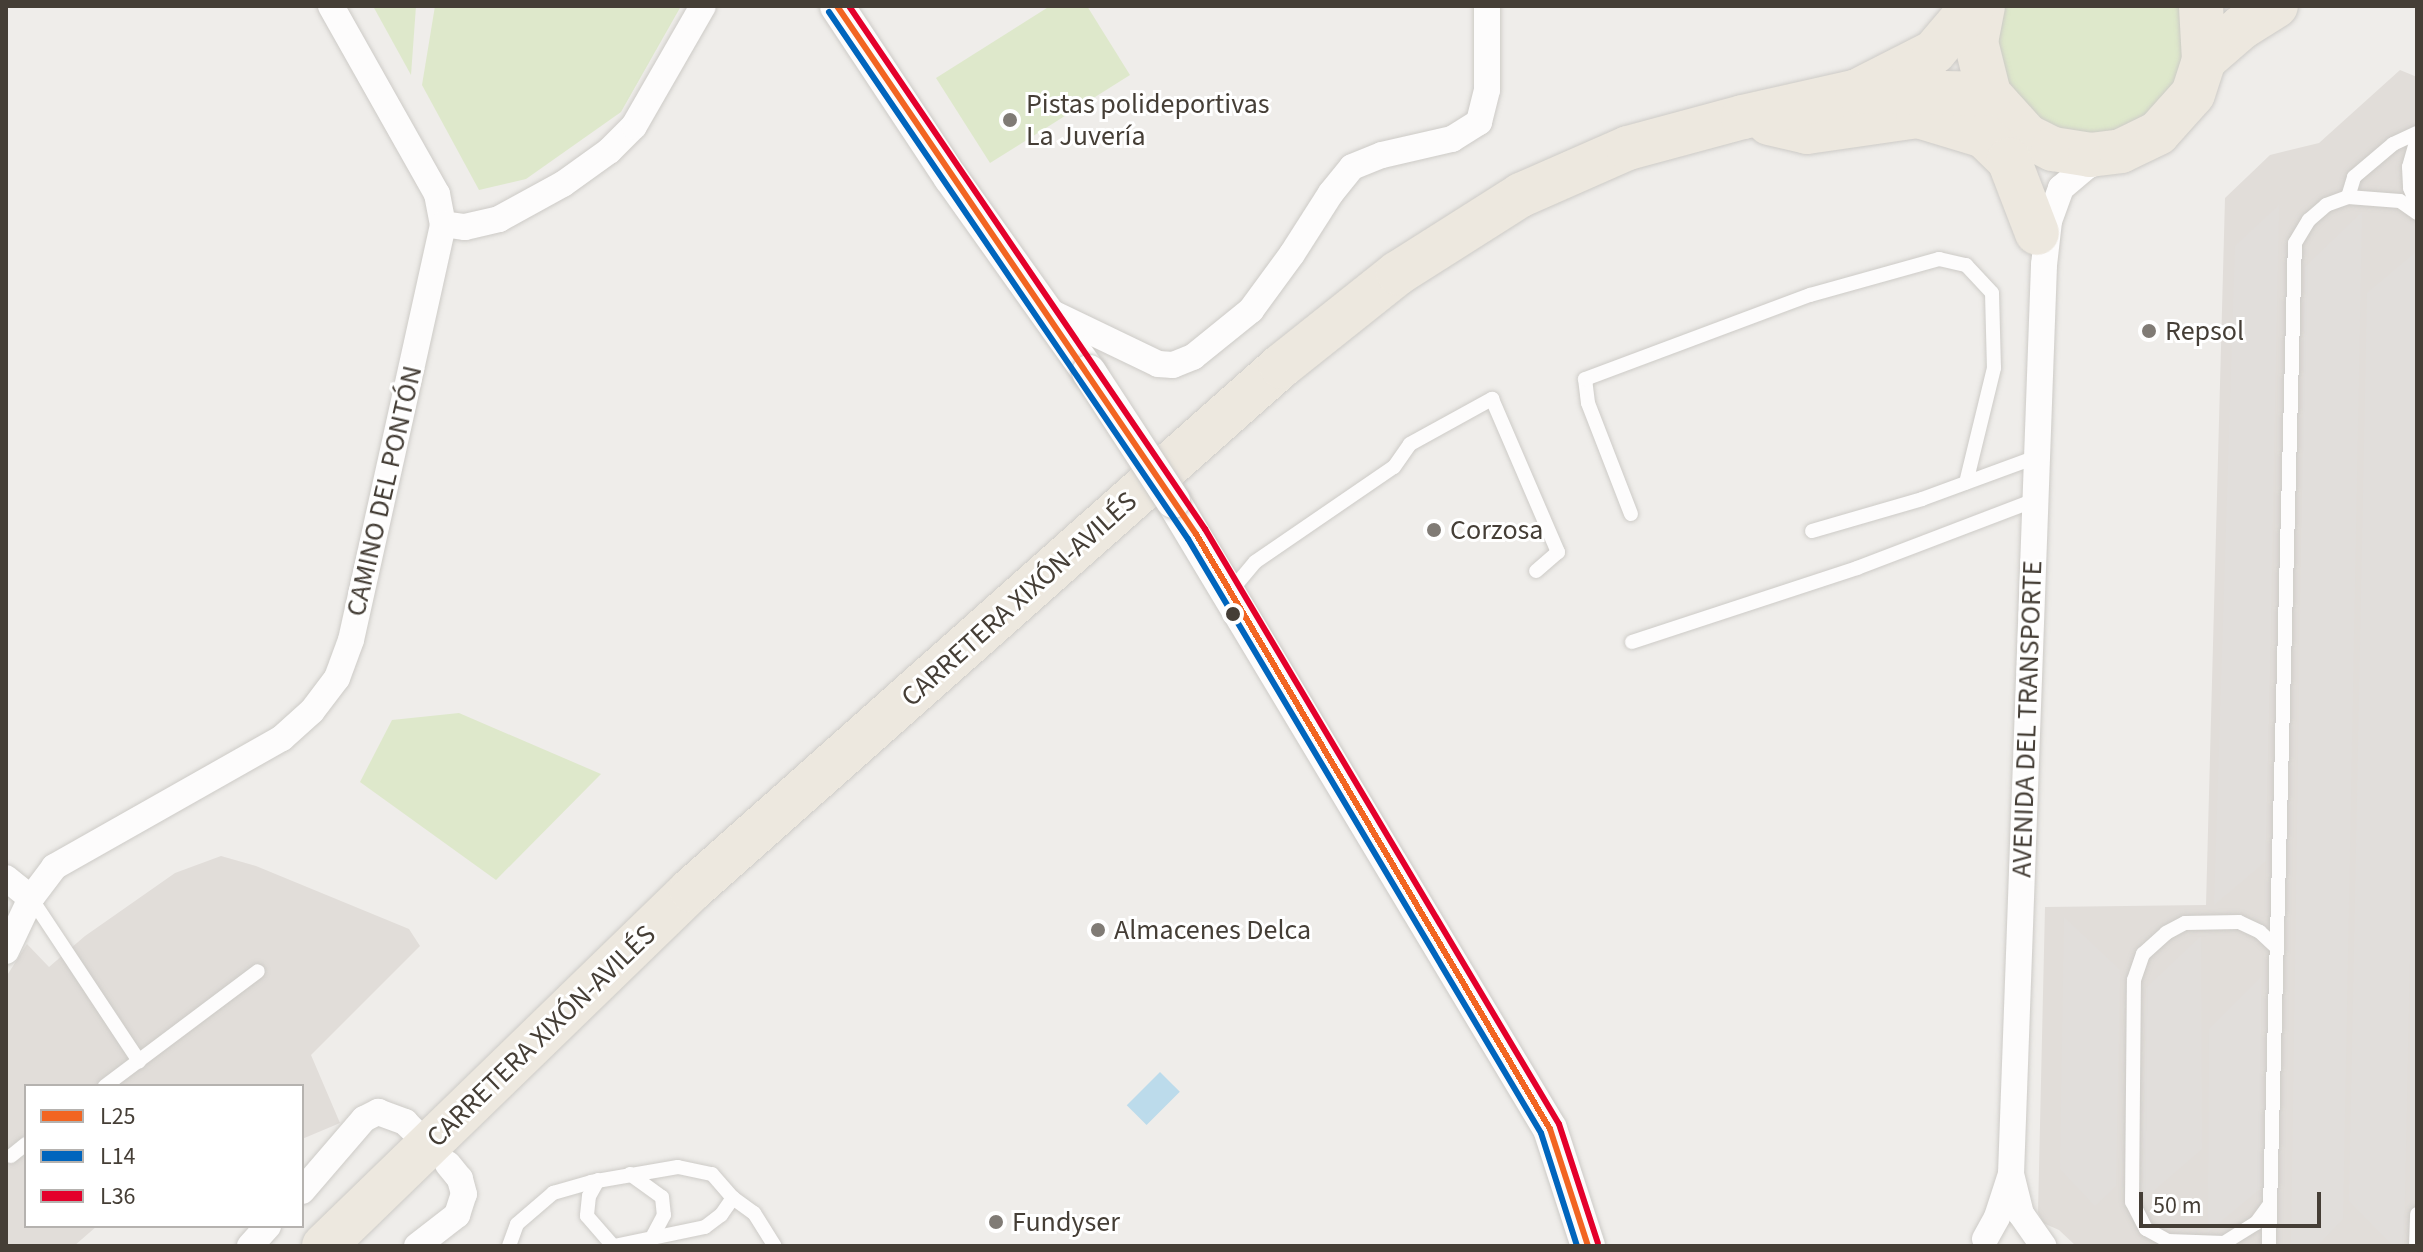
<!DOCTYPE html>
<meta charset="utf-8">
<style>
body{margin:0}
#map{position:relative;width:2423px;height:1252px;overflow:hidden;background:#efedea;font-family:"Source Sans 3",sans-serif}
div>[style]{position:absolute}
.industrial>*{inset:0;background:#e1ddd9}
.green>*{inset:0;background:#dee8cb}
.parking>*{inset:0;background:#e1dedb}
.water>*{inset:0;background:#bcdbeb;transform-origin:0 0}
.roads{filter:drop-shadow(0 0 2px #cdcbc7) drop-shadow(0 0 2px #cdcbc7)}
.service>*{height:14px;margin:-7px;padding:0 7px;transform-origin:7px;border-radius:7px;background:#fdfcfc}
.minor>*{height:26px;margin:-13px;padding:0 13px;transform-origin:13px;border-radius:13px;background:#fdfcfc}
.tertiary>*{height:34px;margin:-17px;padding:0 17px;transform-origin:17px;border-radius:17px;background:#fdfcfc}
.trunk>*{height:44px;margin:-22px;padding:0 22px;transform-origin:22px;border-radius:22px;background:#ede8df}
.bridges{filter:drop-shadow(0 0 2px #cdcbc7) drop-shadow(0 0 2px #cdcbc7)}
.tertiary-bridge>*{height:34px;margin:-17px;padding:0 17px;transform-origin:17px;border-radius:17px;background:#fdfcfc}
.bus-1>*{height:6px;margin:-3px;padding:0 3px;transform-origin:3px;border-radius:3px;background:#f26522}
.bus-2>*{height:6px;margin:-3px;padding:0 3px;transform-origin:3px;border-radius:3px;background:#0065bd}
.bus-3>*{height:6px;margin:-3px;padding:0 3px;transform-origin:3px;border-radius:3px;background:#e4002b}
.dots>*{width:22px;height:22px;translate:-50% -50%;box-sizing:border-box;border:4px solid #fff;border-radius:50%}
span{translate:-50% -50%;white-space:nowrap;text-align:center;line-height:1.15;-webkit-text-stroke:6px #fff;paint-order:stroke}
.poi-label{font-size:28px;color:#453e36}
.left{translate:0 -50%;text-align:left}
.street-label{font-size:28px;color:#453e36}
.frame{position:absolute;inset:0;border:8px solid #453e36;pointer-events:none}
.legend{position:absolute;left:24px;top:1084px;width:280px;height:144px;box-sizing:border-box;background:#fff;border:2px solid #b5b2af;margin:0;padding:10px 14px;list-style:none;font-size:24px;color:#453e36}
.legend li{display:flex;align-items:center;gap:16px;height:40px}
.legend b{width:40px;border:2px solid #b5b2af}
.scale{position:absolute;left:2139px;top:1192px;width:182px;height:36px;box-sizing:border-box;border:4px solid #453e36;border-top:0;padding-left:10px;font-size:24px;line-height:28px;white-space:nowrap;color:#453e36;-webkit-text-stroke:6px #fff;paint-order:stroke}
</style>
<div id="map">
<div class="industrial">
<div style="clip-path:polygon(2400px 70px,2417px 77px,2417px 1246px,2076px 1246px,2059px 1230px,2043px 1223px,2038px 1212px,2045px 907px,2206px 905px,2225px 198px,2270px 155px,2319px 143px)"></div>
<div style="clip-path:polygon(221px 856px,256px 866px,409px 929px,420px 946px,311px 1055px,340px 1123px,302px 1139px,302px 1086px,26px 1086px,26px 1226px,97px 1226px,74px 1246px,6px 1246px,6px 977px,27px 944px,49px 967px,85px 936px,175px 873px)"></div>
</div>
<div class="green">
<div style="clip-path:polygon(373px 6px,416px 6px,411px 75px)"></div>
<div style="clip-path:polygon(435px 6px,681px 6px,621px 112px,526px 179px,479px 190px,422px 85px)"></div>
<div style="clip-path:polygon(1050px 6px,1087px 6px,1130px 75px,990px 163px,936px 78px)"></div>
<div style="clip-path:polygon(1997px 6px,2180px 6px,2185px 56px,2174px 86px,2154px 111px,2128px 128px,2096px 136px,2064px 133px,2034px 119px,1995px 67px)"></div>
<div style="clip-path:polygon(459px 713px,601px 774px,496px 880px,360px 782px,392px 720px)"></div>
</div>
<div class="parking">
<div style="clip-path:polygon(2279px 205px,2266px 861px,2214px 905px,2235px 246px)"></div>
<div style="clip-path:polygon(2362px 212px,2343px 1219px,2317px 1246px,2291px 1246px,2305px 267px)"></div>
<div style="clip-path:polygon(2417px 251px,2417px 600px,2404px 1246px,2393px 1246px,2349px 1201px,2367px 293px)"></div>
<div style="clip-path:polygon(2064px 917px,2120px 970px,2116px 1186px,2095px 1206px,2060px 1169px)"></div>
<div style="clip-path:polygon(2201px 936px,2202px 1149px,2142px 1201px,2146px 988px)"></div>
<div style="clip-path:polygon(2261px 977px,2260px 1189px,2208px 1232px,2209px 1029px)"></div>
</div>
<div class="water">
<div style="left:1160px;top:1072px;width:28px;height:47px;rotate:45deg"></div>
</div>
<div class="roads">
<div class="service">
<div style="left:2417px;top:139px;width:29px;rotate:106deg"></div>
<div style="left:2409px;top:167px;width:21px;rotate:87deg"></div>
<div style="left:2410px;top:188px;width:18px;rotate:68deg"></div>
<div style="left:2348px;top:197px;width:21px;rotate:-73deg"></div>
<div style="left:2354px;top:177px;width:51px;rotate:-40.2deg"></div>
<div style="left:2393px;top:144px;width:26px;rotate:-25deg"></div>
<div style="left:1631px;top:514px;width:119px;rotate:-111.2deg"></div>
<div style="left:1588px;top:403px;width:24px;rotate:-97deg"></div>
<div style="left:1585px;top:379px;width:240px;rotate:-20.5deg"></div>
<div style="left:1810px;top:295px;width:134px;rotate:-15.6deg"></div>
<div style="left:1939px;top:259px;width:28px;rotate:13deg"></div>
<div style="left:1966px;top:265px;width:38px;rotate:47deg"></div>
<div style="left:1992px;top:293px;width:75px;rotate:88.5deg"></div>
<div style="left:1994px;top:368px;width:118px;rotate:103.7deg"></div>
<div style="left:1812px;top:531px;width:115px;rotate:-16.2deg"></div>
<div style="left:1922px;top:499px;width:121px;rotate:-20.2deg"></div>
<div style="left:1230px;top:592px;width:39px;rotate:-50deg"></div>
<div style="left:1255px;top:562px;width:168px;rotate:-34.4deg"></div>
<div style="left:1394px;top:467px;width:28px;rotate:-55deg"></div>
<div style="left:1410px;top:444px;width:94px;rotate:-28.8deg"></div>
<div style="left:1492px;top:399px;width:167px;rotate:66.7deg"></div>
<div style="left:1558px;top:552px;width:29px;rotate:139deg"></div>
<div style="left:1632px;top:642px;width:237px;rotate:-18.2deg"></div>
<div style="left:1857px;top:568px;width:191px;rotate:-20.9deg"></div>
<div style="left:31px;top:898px;width:196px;rotate:56.5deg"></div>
<div style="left:105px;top:1086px;width:191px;rotate:-36.9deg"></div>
<div style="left:11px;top:1156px;width:19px;rotate:-39deg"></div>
<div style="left:630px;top:1174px;width:39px;rotate:36deg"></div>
<div style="left:662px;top:1197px;width:18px;rotate:84deg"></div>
<div style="left:664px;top:1215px;width:26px;rotate:118deg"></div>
<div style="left:598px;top:1180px;width:18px;rotate:119deg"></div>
<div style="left:589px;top:1196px;width:20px;rotate:96deg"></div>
<div style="left:587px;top:1216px;width:40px;rotate:49deg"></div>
<div style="left:2270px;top:1204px;width:24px;rotate:126deg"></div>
<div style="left:2256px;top:1223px;width:38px;rotate:148deg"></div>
<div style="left:2224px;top:1243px;width:56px;rotate:-178deg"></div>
<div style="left:2168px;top:1241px;width:25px;rotate:-151deg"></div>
<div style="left:2146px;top:1229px;width:30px;rotate:-117deg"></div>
<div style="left:2132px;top:1202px;width:222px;rotate:-89.5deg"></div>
<div style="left:2134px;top:980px;width:28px;rotate:-71deg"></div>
<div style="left:2143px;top:954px;width:31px;rotate:-42deg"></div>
<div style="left:2166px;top:933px;width:21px;rotate:-28deg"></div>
<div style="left:2185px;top:923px;width:54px;rotate:-1.1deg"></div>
<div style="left:2239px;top:922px;width:23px;rotate:25deg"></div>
<div style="left:2260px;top:932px;width:23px;rotate:43deg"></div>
<div style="left:509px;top:1246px;width:23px;rotate:-70deg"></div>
<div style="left:517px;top:1224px;width:48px;rotate:-40.7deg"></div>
<div style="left:553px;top:1193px;width:40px;rotate:-16deg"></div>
<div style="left:591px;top:1182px;width:88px;rotate:-9.8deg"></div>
<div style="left:678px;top:1167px;width:35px;rotate:12deg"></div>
<div style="left:712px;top:1174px;width:32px;rotate:49deg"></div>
<div style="left:733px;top:1198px;width:26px;rotate:36deg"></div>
<div style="left:754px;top:1213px;width:39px;rotate:58deg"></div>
<div style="left:614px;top:1246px;width:93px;rotate:-11.8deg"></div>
<div style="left:705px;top:1227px;width:20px;rotate:-37deg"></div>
<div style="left:721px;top:1215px;width:21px;rotate:-55deg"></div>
<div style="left:2269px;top:1246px;width:1003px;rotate:-88.52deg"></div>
<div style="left:2295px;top:243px;width:27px;rotate:-59deg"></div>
<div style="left:2309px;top:220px;width:23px;rotate:-41deg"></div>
<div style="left:2326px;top:205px;width:23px;rotate:-20deg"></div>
<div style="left:2348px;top:197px;width:52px;rotate:4.4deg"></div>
<div style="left:2400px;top:201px;width:21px;rotate:35deg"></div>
<div style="left:2416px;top:1246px;width:32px;rotate:-88deg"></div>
</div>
<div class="minor">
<div style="left:331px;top:6px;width:216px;rotate:60.6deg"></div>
<div style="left:437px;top:194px;width:31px;rotate:79deg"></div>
<div style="left:1046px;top:310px;width:124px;rotate:25.7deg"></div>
<div style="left:1158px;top:364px;width:15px;rotate:4deg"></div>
<div style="left:1173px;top:365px;width:22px;rotate:-22deg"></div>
<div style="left:1193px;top:357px;width:75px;rotate:-39deg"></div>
<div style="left:1251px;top:310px;width:69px;rotate:-53.8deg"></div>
<div style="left:1292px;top:254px;width:72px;rotate:-57.4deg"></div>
<div style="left:1331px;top:193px;width:33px;rotate:-51deg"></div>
<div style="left:1352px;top:167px;width:32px;rotate:-22deg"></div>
<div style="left:1382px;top:155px;width:72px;rotate:-12.9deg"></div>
<div style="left:1452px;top:139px;width:32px;rotate:-32deg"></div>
<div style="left:1479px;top:122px;width:33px;rotate:-76deg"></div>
<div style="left:1487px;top:90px;width:84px;rotate:-90deg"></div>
<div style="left:6px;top:878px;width:32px;rotate:39deg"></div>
<div style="left:6px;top:951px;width:59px;rotate:-64.7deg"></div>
<div style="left:31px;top:898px;width:39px;rotate:-53deg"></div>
<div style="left:54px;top:867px;width:262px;rotate:-29.5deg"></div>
<div style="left:282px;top:738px;width:40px;rotate:-42deg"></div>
<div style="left:312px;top:711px;width:41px;rotate:-52.9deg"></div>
<div style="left:337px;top:678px;width:40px;rotate:-69.8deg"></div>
<div style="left:351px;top:640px;width:426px;rotate:-77.5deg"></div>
<div style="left:443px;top:224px;width:22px;rotate:8deg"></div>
<div style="left:465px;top:227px;width:35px;rotate:-13deg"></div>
<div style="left:499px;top:219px;width:73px;rotate:-28.7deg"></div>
<div style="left:563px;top:184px;width:57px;rotate:-35.7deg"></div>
<div style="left:609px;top:151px;width:35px;rotate:-45deg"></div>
<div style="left:634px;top:126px;width:138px;rotate:-60.1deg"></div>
<div style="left:2011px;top:1174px;width:41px;rotate:76deg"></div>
<div style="left:2021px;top:1214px;width:39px;rotate:55deg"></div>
<div style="left:302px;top:1191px;width:95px;rotate:-49.3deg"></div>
<div style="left:364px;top:1119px;width:16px;rotate:-27deg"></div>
<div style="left:378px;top:1112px;width:29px;rotate:20deg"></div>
<div style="left:405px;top:1122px;width:10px;rotate:45deg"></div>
<div style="left:1985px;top:1239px;width:25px;rotate:-61deg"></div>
<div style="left:1997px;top:1217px;width:45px;rotate:-72deg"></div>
<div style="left:2011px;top:1174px;width:910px;rotate:-87.92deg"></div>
<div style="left:2044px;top:265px;width:44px;rotate:-83.5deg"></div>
<div style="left:2049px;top:221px;width:35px;rotate:-70deg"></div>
<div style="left:2061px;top:188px;width:34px;rotate:-40deg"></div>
<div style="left:2087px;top:166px;width:22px;rotate:-24deg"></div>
<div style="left:250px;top:1246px;width:27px;rotate:-48deg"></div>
<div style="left:417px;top:1246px;width:51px;rotate:-37.8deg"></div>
<div style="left:457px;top:1215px;width:22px;rotate:-72deg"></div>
<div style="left:464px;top:1194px;width:16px;rotate:-105deg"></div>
<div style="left:460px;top:1179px;width:19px;rotate:-129deg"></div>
</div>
<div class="tertiary">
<div style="left:837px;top:6px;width:206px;rotate:56.5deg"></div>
<div style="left:951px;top:178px;width:238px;rotate:54.6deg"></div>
<div style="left:1173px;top:501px;width:732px;rotate:59.02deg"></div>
<div style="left:1550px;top:1129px;width:123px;rotate:72deg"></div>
</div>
<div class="trunk">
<div style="left:1983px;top:6px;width:37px;rotate:101deg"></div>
<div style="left:1976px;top:42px;width:54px;rotate:76deg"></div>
<div style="left:1989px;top:94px;width:57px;rotate:47.9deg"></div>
<div style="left:2027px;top:136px;width:29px;rotate:27deg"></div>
<div style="left:2053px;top:149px;width:37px;rotate:9deg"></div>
<div style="left:2090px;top:155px;width:31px;rotate:-7deg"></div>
<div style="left:2121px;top:151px;width:41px;rotate:-25.9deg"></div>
<div style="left:2158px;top:133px;width:52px;rotate:-48.1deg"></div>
<div style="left:2193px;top:94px;width:36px;rotate:-72deg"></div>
<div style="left:2204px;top:60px;width:54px;rotate:-93.2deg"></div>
<div style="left:2204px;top:60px;width:50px;rotate:-41deg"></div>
<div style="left:2242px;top:27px;width:40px;rotate:-32deg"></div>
<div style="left:1863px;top:88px;width:80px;rotate:-26.9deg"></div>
<div style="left:1934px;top:52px;width:60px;rotate:-49.7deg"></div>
<div style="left:1769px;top:123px;width:39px;rotate:13deg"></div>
<div style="left:1807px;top:132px;width:112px;rotate:-8.2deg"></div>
<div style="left:1918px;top:116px;width:69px;rotate:16.9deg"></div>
<div style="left:1984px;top:136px;width:35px;rotate:44deg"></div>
<div style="left:2009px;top:160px;width:78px;rotate:69deg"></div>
<div style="left:324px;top:1246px;width:511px;rotate:-44.13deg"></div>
<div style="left:691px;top:890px;width:789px;rotate:-41.61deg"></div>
<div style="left:1281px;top:366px;width:149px;rotate:-38.5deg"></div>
<div style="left:1398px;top:273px;width:146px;rotate:-32.4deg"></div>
<div style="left:1521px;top:195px;width:117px;rotate:-23.7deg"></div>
<div style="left:1628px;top:148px;width:119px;rotate:-15.1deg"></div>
<div style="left:1743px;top:117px;width:117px;rotate:-12.8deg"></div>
<div style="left:1857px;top:91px;width:132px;rotate:1.3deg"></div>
</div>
</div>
<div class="bridges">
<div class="tertiary-bridge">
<div style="left:1089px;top:372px;width:154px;rotate:56.9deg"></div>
</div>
</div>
<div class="bus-1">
<div style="left:837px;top:6px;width:638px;rotate:55.79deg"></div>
<div style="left:1196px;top:534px;width:692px;rotate:59.25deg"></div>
<div style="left:1550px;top:1129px;width:123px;rotate:72deg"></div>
</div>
<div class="bus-2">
<div style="left:829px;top:12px;width:638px;rotate:55.74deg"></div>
<div style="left:1188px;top:539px;width:691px;rotate:59.28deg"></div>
<div style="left:1541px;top:1133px;width:119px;rotate:72.3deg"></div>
</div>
<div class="bus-3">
<div style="left:849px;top:6px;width:633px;rotate:55.76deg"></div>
<div style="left:1205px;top:529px;width:692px;rotate:59.25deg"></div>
<div style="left:1559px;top:1124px;width:125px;rotate:71.9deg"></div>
</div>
<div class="dots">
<div style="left:1010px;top:120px;background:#807b75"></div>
<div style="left:2149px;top:331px;background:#807b75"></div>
<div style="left:1434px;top:530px;background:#807b75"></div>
<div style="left:1233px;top:614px;background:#453e36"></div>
<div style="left:1098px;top:930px;background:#807b75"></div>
<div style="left:996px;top:1222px;background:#807b75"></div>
</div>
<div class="poi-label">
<span class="left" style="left:1026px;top:120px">Pistas polideportivas<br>La Juvería</span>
<span class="left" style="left:2165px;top:331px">Repsol</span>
<span class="left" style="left:1450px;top:530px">Corzosa</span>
<span class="left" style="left:1114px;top:930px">Almacenes Delca</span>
<span class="left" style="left:1012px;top:1222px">Fundyser</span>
</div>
<div class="street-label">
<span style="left:384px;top:491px;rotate:-77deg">CAMINO DEL PONTÓN</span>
<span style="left:1019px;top:599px;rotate:-42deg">CARRETERA XIXÓN-AVILÉS</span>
<span style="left:2027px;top:719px;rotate:-88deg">AVENIDA DEL TRANSPORTE</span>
<span style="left:541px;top:1036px;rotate:-44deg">CARRETERA XIXÓN-AVILÉS</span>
</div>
<div class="frame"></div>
<ul class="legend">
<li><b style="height:10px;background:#f26522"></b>L25</li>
<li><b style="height:10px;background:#0065bd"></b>L14</li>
<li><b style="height:10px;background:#e4002b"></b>L36</li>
</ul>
<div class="scale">50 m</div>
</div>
